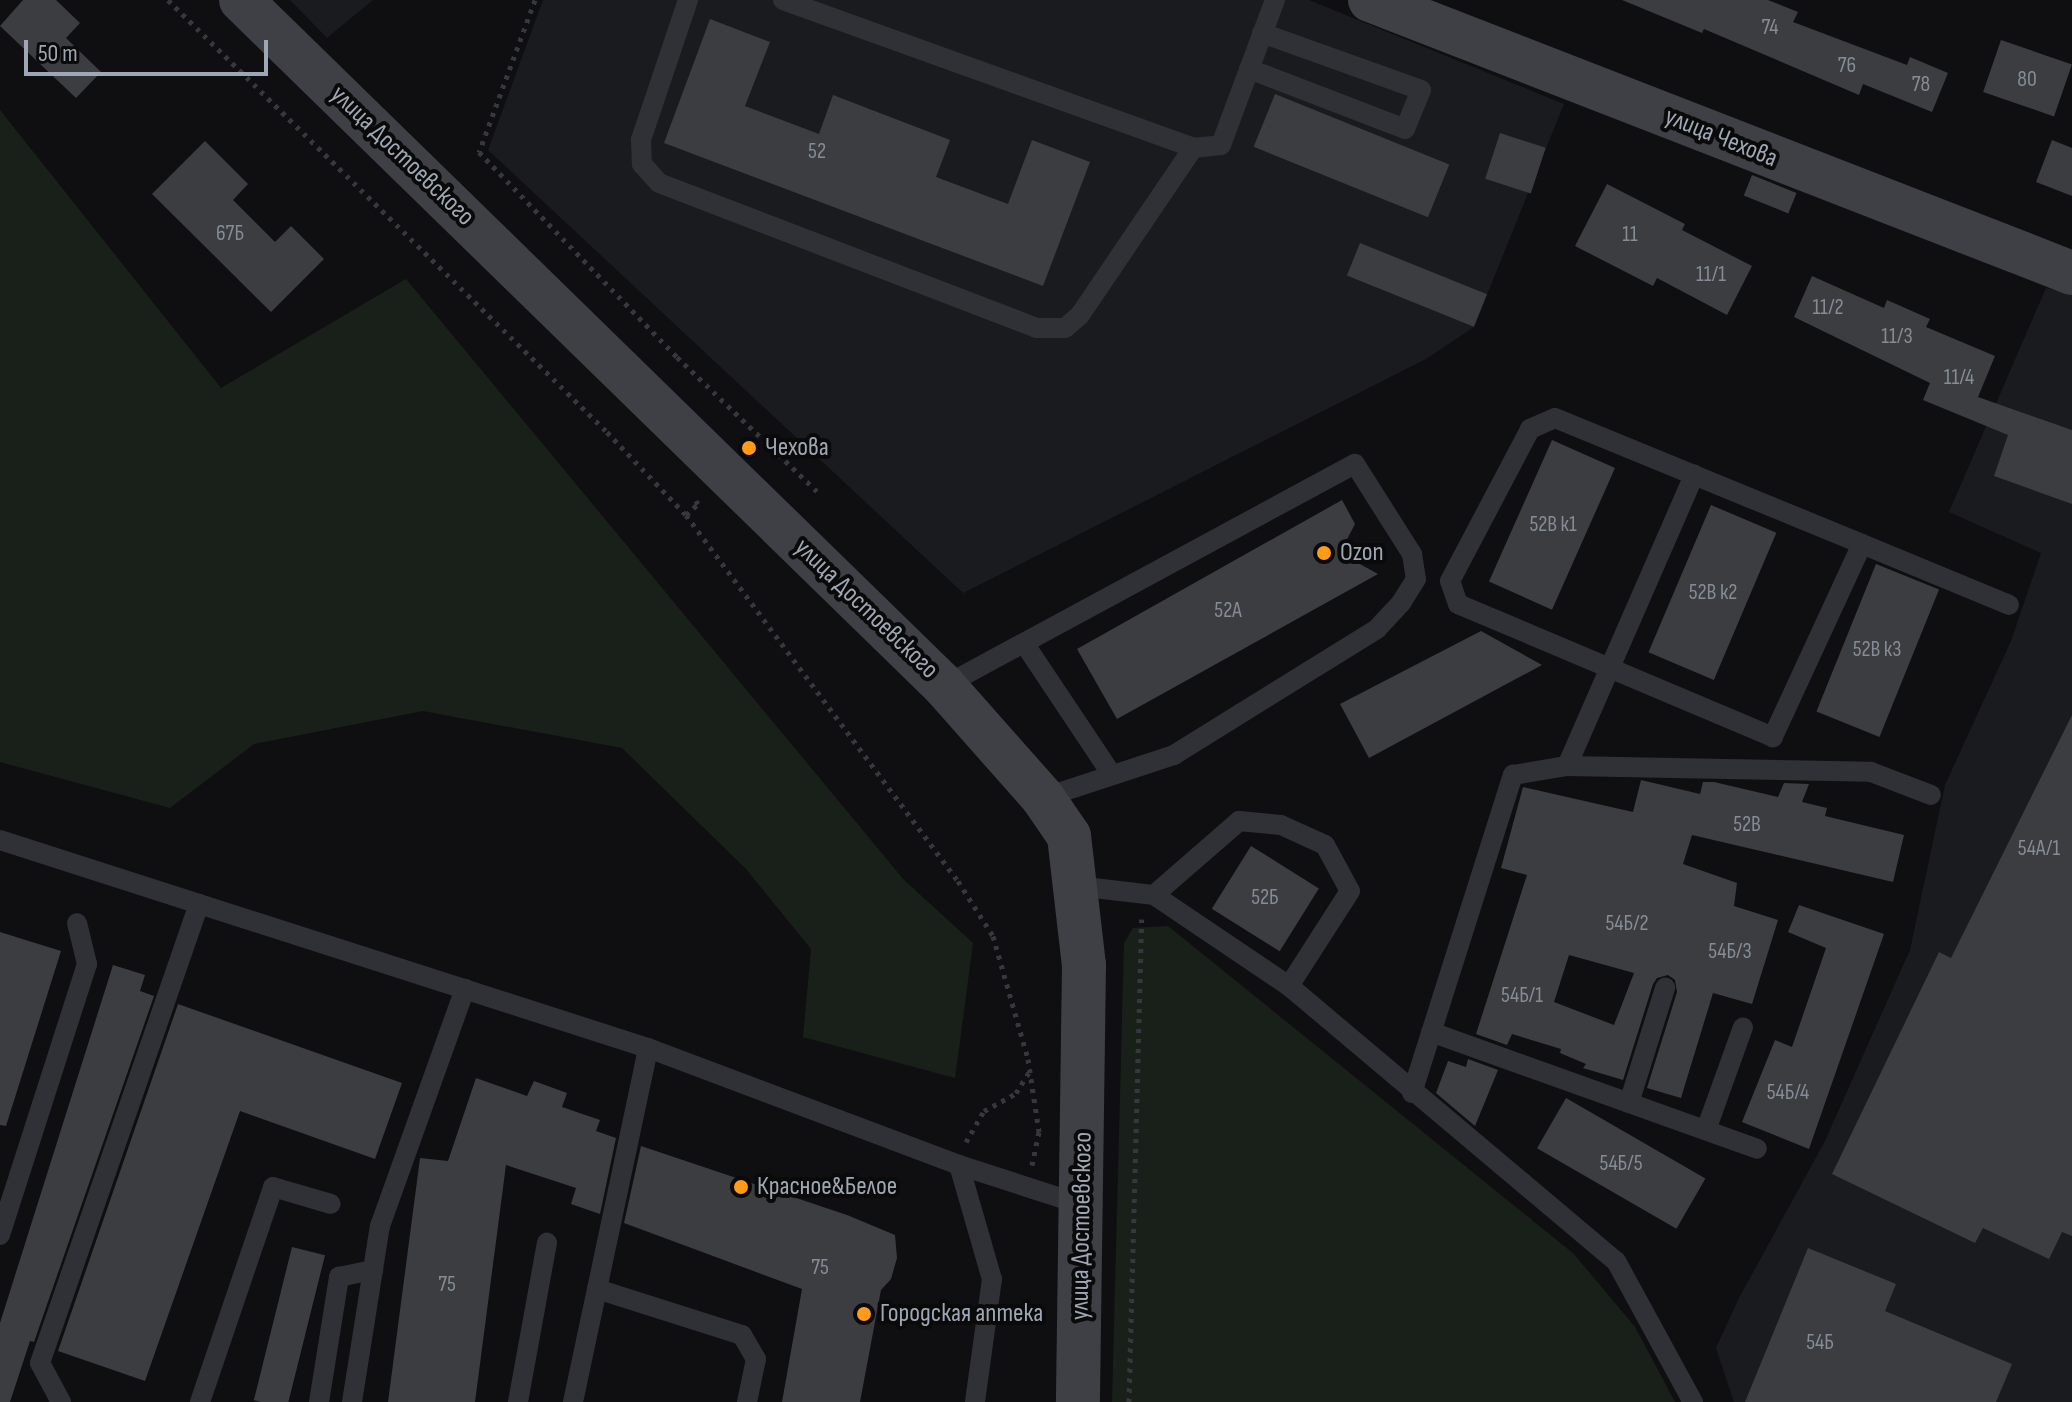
<!DOCTYPE html>
<meta charset="utf-8">
<style>
body{margin:0}
#map{position:relative;width:2072px;height:1402px;overflow:hidden;background:#0f0f11;font-family:"Sofia Sans Condensed",sans-serif}
div>[style]{position:absolute}
.built>*{inset:0;background:#1a1b1e}
.green>*{inset:0;background:#192019}
.building>*{inset:0;background:#3b3d41;transform-origin:0 0}
.path>*{height:5px;margin-top:-2.5px;transform-origin:0;background:repeating-linear-gradient(90deg,#36383d 0 4px,transparent 0 10px)}
.lane>*{height:20px;margin:-10px;padding:0 10px;transform-origin:10px;border-radius:10px;background:#303136}
.secondary>*{height:44px;margin:-22px;padding:0 22px;transform-origin:22px;border-radius:22px;background:#3e4046}
.dots>*{width:22px;height:22px;translate:-50% -50%;box-sizing:border-box;border:4px solid #0a0a0b;border-radius:50%}
span{translate:-50% -50%;white-space:nowrap;text-align:center;line-height:1.15;-webkit-text-stroke:8px #0a0a0b;paint-order:stroke}
.number-label{font-size:22px;color:#858c96}
.number-label span{-webkit-text-stroke-width:0}
.street-label{font-size:26px;color:#9ea7b3}
.poi-label{font-size:26px;color:#9ea7b3}
.left{translate:0 -50%;text-align:left}
.scale{position:absolute;left:24px;top:40px;width:244px;height:36px;box-sizing:border-box;border:4px solid #9ea7b3;border-top:0;padding-left:10px;font-size:24px;line-height:28px;white-space:nowrap;color:#9ea7b3;-webkit-text-stroke:6px #0a0a0b;paint-order:stroke}
</style>
<div id="map">
<div class="built">
<div style="clip-path:polygon(290px 0,373px 0,327px 38px)"></div>
<div style="clip-path:polygon(543px 0,1309px 0,1564px 104px,1474px 327px,1426px 359px,963px 593px,488px 150px)"></div>
<div style="clip-path:polygon(2046px 288px,2072px 294px,2072px 1402px,1734px 1402px,1716px 1348px,1739px 1298px,1825px 1141px,1910px 950px,1945px 785px,2011px 641px,2041px 553px,1949px 512px)"></div>
</div>
<div class="green">
<div style="clip-path:polygon(0 110px,221px 388px,406px 279px,904px 880px,973px 943px,955px 1078px,803px 1037px,811px 949px,746px 869px,622px 748px,423px 711px,254px 744px,170px 808px,0 762px)"></div>
<div style="clip-path:polygon(1168px 926px,1574px 1254px,1635px 1327px,1675px 1402px,1112px 1402px,1124px 943px,1133px 928px)"></div>
</div>
<div class="building">
<div style="clip-path:polygon(23px 0,56px 0,80px 23px,66px 38px,101px 72px,76px 98px,0 26px)"></div>
<div style="clip-path:polygon(1622px 0,1768px 0,1798px 12px,1793px 22px,1907px 65px,1910px 57px,1948px 73px,1932px 112px,1863px 84px,1859px 95px,1704px 29px,1702px 33px)"></div>
<div style="clip-path:polygon(710px 19px,770px 42px,745px 106px,819px 134px,833px 95px,950px 140px,936px 177px,1008px 204px,1032px 140px,1090px 162px,1043px 286px,664px 143px)"></div>
<div style="left:2001px;top:40px;width:75px;height:55px;rotate:19deg"></div>
<div style="left:1275px;top:94px;width:188px;height:57px;rotate:22deg"></div>
<div style="left:1500px;top:133px;width:48px;height:48px;rotate:18deg"></div>
<div style="clip-path:polygon(2052px 140px,2072px 148px,2072px 196px,2036px 182px)"></div>
<div style="clip-path:polygon(205px 141px,248px 184px,233px 200px,275px 242px,291px 226px,324px 259px,271px 312px,152px 194px)"></div>
<div style="left:1752px;top:175px;width:48px;height:22px;rotate:22deg"></div>
<div style="clip-path:polygon(1607px 184px,1685px 224px,1682px 230px,1752px 266px,1727px 315px,1657px 278px,1653px 286px,1575px 246px)"></div>
<div style="left:1360px;top:243px;width:137px;height:35px;rotate:22deg"></div>
<div style="clip-path:polygon(1812px 276px,1884px 308px,1887px 300px,1930px 319px,1926px 327px,1995px 356px,1978px 397px,2072px 430px,2072px 504px,1994px 476px,2008px 435px,1923px 400px,1930px 383px,1794px 317px)"></div>
<div style="left:1552px;top:440px;width:69px;height:155px;rotate:24deg"></div>
<div style="clip-path:polygon(1342px 500px,1355px 524px,1340px 553px,1378px 574px,1117px 719px,1077px 649px)"></div>
<div style="left:1711px;top:505px;width:71px;height:160px;rotate:23deg"></div>
<div style="left:1876px;top:564px;width:68px;height:159px;rotate:22deg"></div>
<div style="clip-path:polygon(1481px 631px,1542px 665px,1369px 758px,1340px 704px)"></div>
<div style="clip-path:polygon(2072px 715px,2072px 1236px,2062px 1232px,2049px 1259px,1983px 1228px,1975px 1243px,1832px 1174px,1939px 952px,1951px 958px)"></div>
<div style="clip-path:polygon(evenodd,1641px 780px,1700px 794px,1703px 782px,1714px 782px,1778px 797px,1784px 783px,1809px 784px,1802px 802px,1827px 808px,1825px 816px,1904px 835px,1893px 882px,1692px 835px,1683px 864px,1737px 883px,1734px 906px,1778px 920px,1752px 1004px,1713px 993px,1681px 1098px,1647px 1088px,1677px 992px,1675px 980px,1668px 975px,1657px 978px,1653px 984px,1623px 1080px,1583px 1068px,1586px 1064px,1560px 1053px,1561px 1049px,1512px 1034px,1507px 1045px,1476px 1034px,1527px 875px,1501px 868px,1523px 787px,1633px 812px,1641px 780px,1569px 955px,1634px 973px,1614px 1025px,1554px 1002px,1569px 955px)"></div>
<div style="left:1251px;top:846px;width:80px;height:74px;rotate:32deg"></div>
<div style="clip-path:polygon(1799px 905px,1884px 934px,1809px 1149px,1742px 1122px,1775px 1040px,1792px 1047px,1826px 948px,1788px 932px)"></div>
<div style="clip-path:polygon(0 932px,61px 951px,6px 1126px,0 1125px)"></div>
<div style="clip-path:polygon(113px 965px,145px 975px,140px 991px,154px 996px,34px 1342px,30px 1341px,10px 1402px,0 1402px,0 1323px)"></div>
<div style="clip-path:polygon(178px 1004px,402px 1083px,375px 1159px,240px 1111px,145px 1381px,58px 1351px)"></div>
<div style="clip-path:polygon(1468px 1059px,1498px 1070px,1475px 1126px,1436px 1093px,1448px 1061px,1466px 1067px)"></div>
<div style="clip-path:polygon(476px 1078px,527px 1096px,534px 1081px,567px 1093px,562px 1107px,600px 1120px,596px 1131px,616px 1138px,600px 1214px,571px 1204px,576px 1188px,506px 1165px,475px 1402px,388px 1402px,420px 1158px,448px 1161px)"></div>
<div style="left:1566px;top:1098px;width:161px;height:58px;rotate:30deg"></div>
<div style="clip-path:polygon(641px 1146px,847px 1215px,895px 1235px,897px 1258px,891px 1279px,881px 1290px,860px 1402px,782px 1402px,802px 1289px,624px 1223px)"></div>
<div style="left:292px;top:1247px;width:34px;height:158px;rotate:14deg"></div>
<div style="clip-path:polygon(1808px 1248px,1896px 1284px,1885px 1311px,2012px 1364px,1996px 1402px,1745px 1402px)"></div>
</div>
<div class="path">
<div style="left:168px;top:0;width:616px;rotate:44.54deg"></div>
<div style="left:607px;top:432px;width:115px;rotate:46.4deg"></div>
<div style="left:686px;top:515px;width:456px;rotate:53.4deg"></div>
<div style="left:958px;top:881px;width:65px;rotate:57.5deg"></div>
<div style="left:993px;top:936px;width:128px;rotate:74.1deg"></div>
<div style="left:1028px;top:1059px;width:74px;rotate:81.4deg"></div>
<div style="left:1039px;top:1132px;width:34px;rotate:102deg"></div>
<div style="left:535px;top:0;width:162px;rotate:110.2deg"></div>
<div style="left:479px;top:152px;width:285px;rotate:46deg"></div>
<div style="left:677px;top:357px;width:199px;rotate:43.8deg"></div>
<div style="left:686px;top:515px;width:16px;rotate:-43deg"></div>
<div style="left:698px;top:504px;width:4px;rotate:-124deg"></div>
<div style="left:966px;top:1142px;width:36px;rotate:-60deg"></div>
<div style="left:984px;top:1111px;width:37px;rotate:-29deg"></div>
<div style="left:1016px;top:1093px;width:25px;rotate:-58deg"></div>
<div style="left:1129px;top:1402px;width:483px;rotate:-88.5deg"></div>
</div>
<div class="lane">
<div style="left:688px;top:0;width:148px;rotate:108.6deg"></div>
<div style="left:641px;top:140px;width:24px;rotate:88deg"></div>
<div style="left:642px;top:164px;width:25px;rotate:48deg"></div>
<div style="left:659px;top:183px;width:404px;rotate:21deg"></div>
<div style="left:1036px;top:328px;width:29px"></div>
<div style="left:1065px;top:328px;width:20px;rotate:-41deg"></div>
<div style="left:1080px;top:315px;width:202px;rotate:-55.9deg"></div>
<div style="left:783px;top:0;width:436px;rotate:19.8deg"></div>
<div style="left:1193px;top:148px;width:28px;rotate:-6deg"></div>
<div style="left:1221px;top:145px;width:155px;rotate:-69.6deg"></div>
<div style="left:1249px;top:69px;width:167px;rotate:21deg"></div>
<div style="left:1405px;top:129px;width:42px;rotate:-67.7deg"></div>
<div style="left:1421px;top:90px;width:169px;rotate:-160.3deg"></div>
<div style="left:1555px;top:418px;width:332px;rotate:22.3deg"></div>
<div style="left:1862px;top:544px;width:213px;rotate:114.8deg"></div>
<div style="left:1773px;top:737px;width:342px;rotate:-157.1deg"></div>
<div style="left:1458px;top:604px;width:24px;rotate:-109deg"></div>
<div style="left:1450px;top:581px;width:172px;rotate:-62.2deg"></div>
<div style="left:1530px;top:429px;width:27px;rotate:-24deg"></div>
<div style="left:1862px;top:544px;width:159px;rotate:22.5deg"></div>
<div style="left:1024px;top:643px;width:159px;rotate:56.3deg"></div>
<div style="left:944px;top:686px;width:467px;rotate:-28.4deg"></div>
<div style="left:1355px;top:464px;width:107px;rotate:57.7deg"></div>
<div style="left:1412px;top:554px;width:25px;rotate:81deg"></div>
<div style="left:1416px;top:579px;width:28px;rotate:122deg"></div>
<div style="left:1401px;top:603px;width:35px;rotate:133deg"></div>
<div style="left:1377px;top:629px;width:239px;rotate:148.2deg"></div>
<div style="left:1174px;top:755px;width:138px;rotate:161.8deg"></div>
<div style="left:1567px;top:766px;width:304px;rotate:1.1deg"></div>
<div style="left:1871px;top:772px;width:64px;rotate:21deg"></div>
<div style="left:0;top:840px;width:681px;rotate:17.8deg"></div>
<div style="left:648px;top:1048px;width:332px;rotate:20.6deg"></div>
<div style="left:959px;top:1165px;width:130px;rotate:17.9deg"></div>
<div style="left:1077px;top:886px;width:78px;rotate:6.7deg"></div>
<div style="left:1154px;top:895px;width:163px;rotate:34deg"></div>
<div style="left:1289px;top:986px;width:427px;rotate:40.1deg"></div>
<div style="left:1616px;top:1261px;width:161px;rotate:61.4deg"></div>
<div style="left:1154px;top:895px;width:113px;rotate:-41deg"></div>
<div style="left:1239px;top:821px;width:42px;rotate:5.4deg"></div>
<div style="left:1281px;top:825px;width:48px;rotate:24.4deg"></div>
<div style="left:1325px;top:845px;width:52px;rotate:61.5deg"></div>
<div style="left:1350px;top:891px;width:113px;rotate:122.7deg"></div>
<div style="left:1431px;top:1032px;width:346px;rotate:19.7deg"></div>
<div style="left:1412px;top:1093px;width:334px;rotate:-72.4deg"></div>
<div style="left:1513px;top:775px;width:55px;rotate:-9.5deg"></div>
<div style="left:1567px;top:766px;width:318px;rotate:-66.4deg"></div>
<div style="left:1629px;top:1103px;width:121px;rotate:-72.6deg"></div>
<div style="left:1706px;top:1130px;width:109px;rotate:-70.2deg"></div>
<div style="left:959px;top:1165px;width:119px;rotate:73.9deg"></div>
<div style="left:992px;top:1279px;width:124px;rotate:97.9deg"></div>
<div style="left:0;top:1235px;width:285px;rotate:-72.2deg"></div>
<div style="left:87px;top:964px;width:42px;rotate:-103.7deg"></div>
<div style="left:597px;top:1289px;width:152px;rotate:17.6deg"></div>
<div style="left:742px;top:1335px;width:28px;rotate:60deg"></div>
<div style="left:756px;top:1359px;width:44px;rotate:101.8deg"></div>
<div style="left:61px;top:1402px;width:44px;rotate:-118.3deg"></div>
<div style="left:40px;top:1363px;width:486px;rotate:-70.9deg"></div>
<div style="left:200px;top:1402px;width:227px;rotate:-71.2deg"></div>
<div style="left:273px;top:1187px;width:60px;rotate:16.3deg"></div>
<div style="left:319px;top:1402px;width:127px;rotate:-80.9deg"></div>
<div style="left:339px;top:1277px;width:35px;rotate:-12deg"></div>
<div style="left:352px;top:1402px;width:178px;rotate:-81deg"></div>
<div style="left:380px;top:1226px;width:252px;rotate:-70.3deg"></div>
<div style="left:518px;top:1402px;width:162px;rotate:-79.7deg"></div>
<div style="left:573px;top:1402px;width:362px;rotate:-78deg"></div>
</div>
<div class="secondary">
<div style="left:241px;top:0;width:982px;rotate:44.3deg"></div>
<div style="left:944px;top:686px;width:149px;rotate:48.5deg"></div>
<div style="left:1043px;top:798px;width:46px;rotate:55.6deg"></div>
<div style="left:1069px;top:836px;width:130px;rotate:83.4deg"></div>
<div style="left:1084px;top:965px;width:437px;rotate:90.8deg"></div>
<div style="left:1370px;top:0;width:753px;rotate:21.25deg"></div>
</div>
<div class="dots">
<div style="left:749px;top:448px;background:#ff9b19"></div>
<div style="left:1324px;top:553px;background:#ff9b19"></div>
<div style="left:741px;top:1187px;background:#ff9b19"></div>
<div style="left:864px;top:1314px;background:#ff9b19"></div>
</div>
<div class="number-label">
<span style="left:1770px;top:28px">74</span>
<span style="left:1847px;top:66px">76</span>
<span style="left:2027px;top:80px">80</span>
<span style="left:1921px;top:85px">78</span>
<span style="left:817px;top:152px">52</span>
<span style="left:230px;top:234px">67Б</span>
<span style="left:1630px;top:235px">11</span>
<span style="left:1711px;top:275px">11/1</span>
<span style="left:1828px;top:308px">11/2</span>
<span style="left:1897px;top:337px">11/3</span>
<span style="left:1959px;top:378px">11/4</span>
<span style="left:1553px;top:525px">52В к1</span>
<span style="left:1713px;top:593px">52В к2</span>
<span style="left:1228px;top:611px">52А</span>
<span style="left:1877px;top:650px">52В к3</span>
<span style="left:1747px;top:825px">52В</span>
<span style="left:2039px;top:849px">54А/1</span>
<span style="left:1265px;top:898px">52Б</span>
<span style="left:1627px;top:924px">54Б/2</span>
<span style="left:1730px;top:952px">54Б/3</span>
<span style="left:1522px;top:996px">54Б/1</span>
<span style="left:1788px;top:1093px">54Б/4</span>
<span style="left:1621px;top:1164px">54Б/5</span>
<span style="left:820px;top:1268px">75</span>
<span style="left:447px;top:1285px">75</span>
<span style="left:1820px;top:1343px">54Б</span>
</div>
<div class="street-label">
<span style="left:1721px;top:138px;rotate:22deg">улица Чехова</span>
<span style="left:402px;top:156px;rotate:44deg">улица Достоевского</span>
<span style="left:866px;top:609px;rotate:44deg">улица Достоевского</span>
<span style="left:1082px;top:1226px;rotate:-89deg">улица Достоевского</span>
</div>
<div class="poi-label">
<span class="left" style="left:765px;top:448px">Чехова</span>
<span class="left" style="left:1340px;top:553px">Ozon</span>
<span class="left" style="left:757px;top:1187px">Красное&amp;Белое</span>
<span class="left" style="left:880px;top:1314px">Городская аптека</span>
</div>
<div class="scale">50 m</div>
</div>
